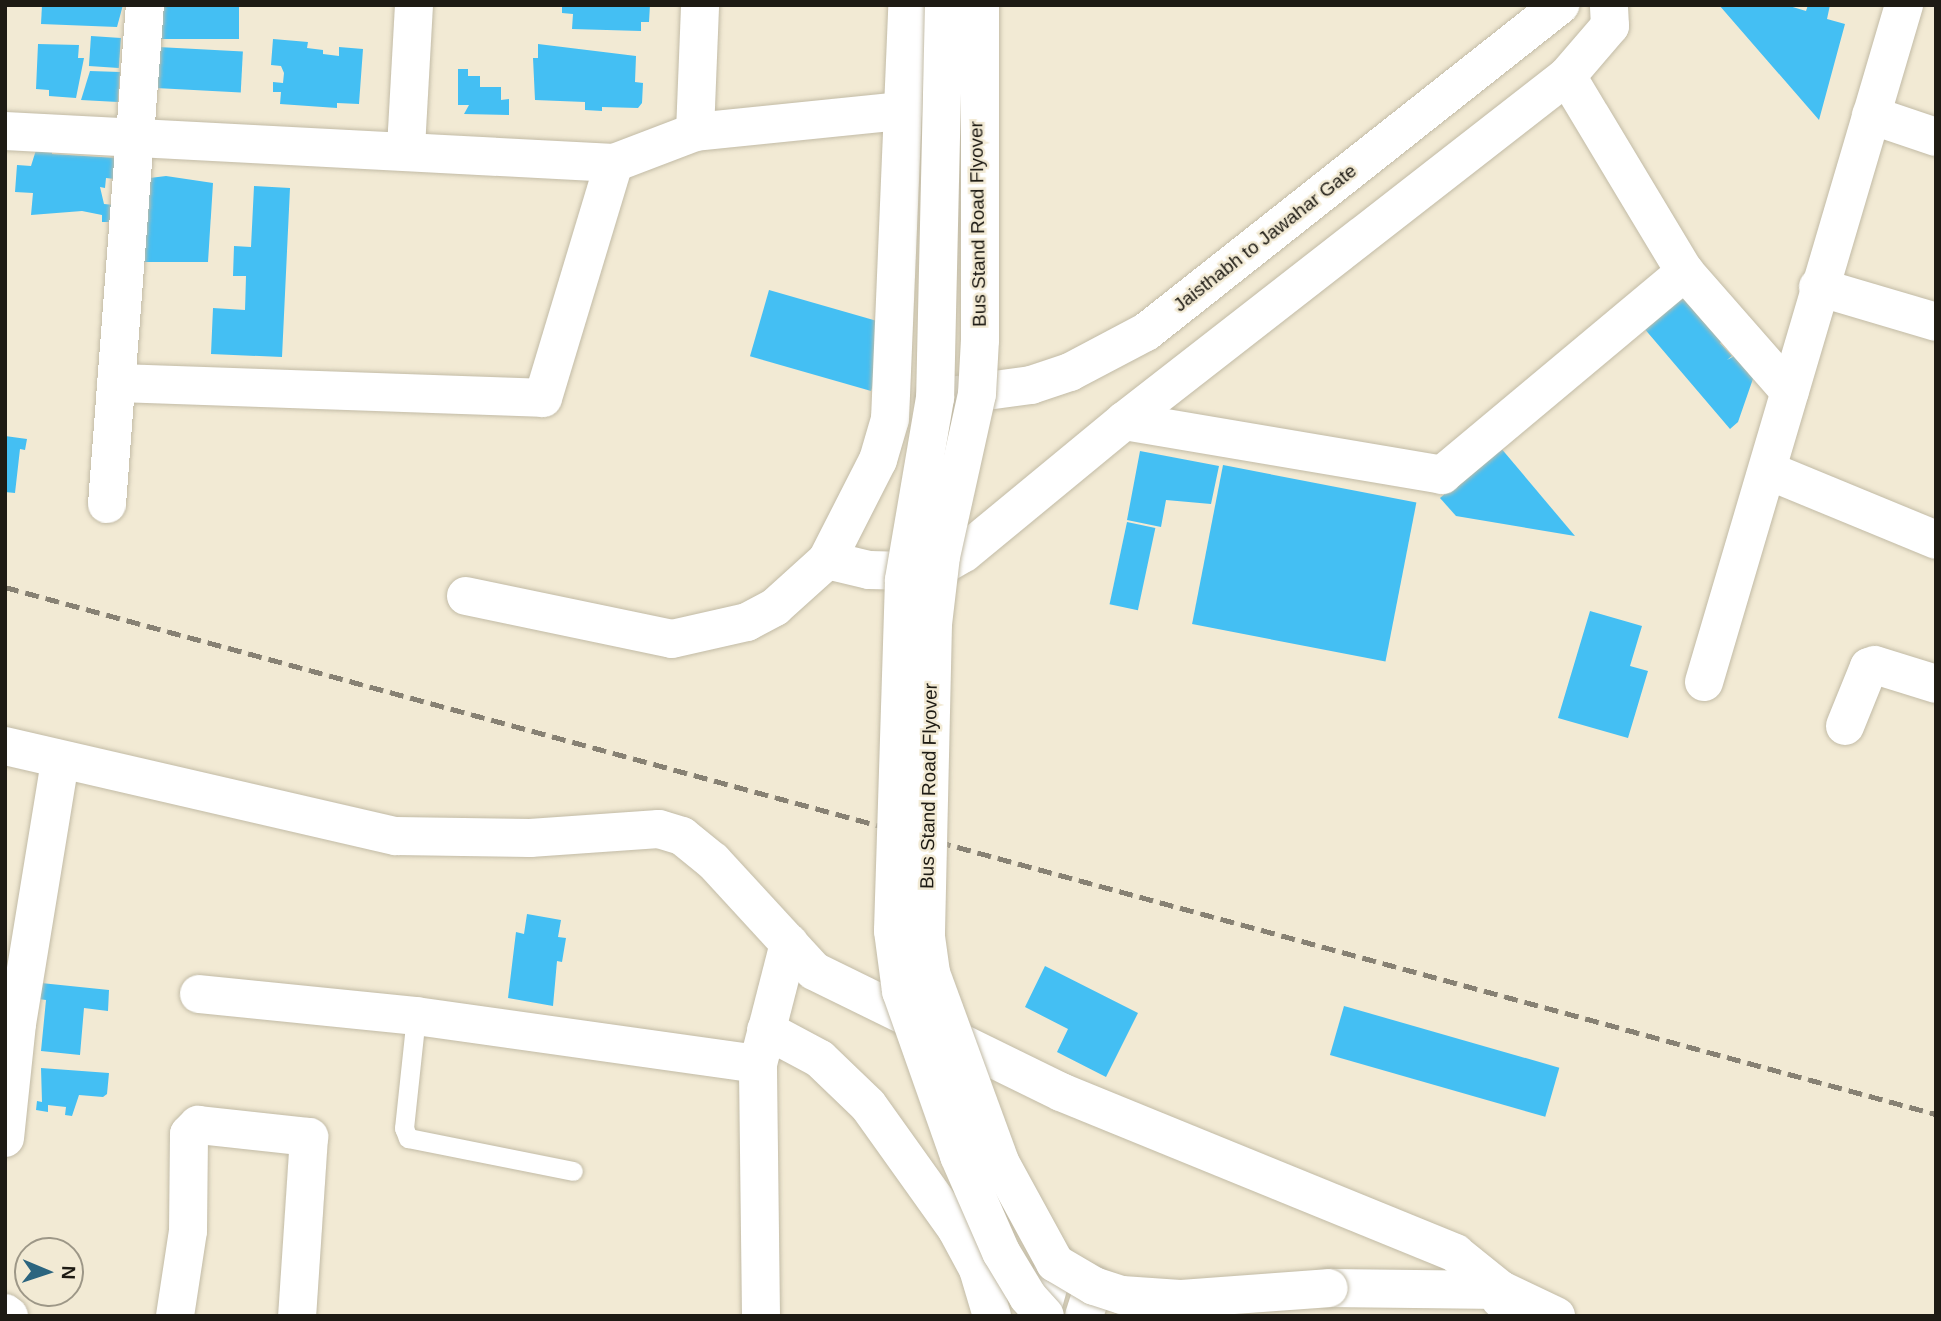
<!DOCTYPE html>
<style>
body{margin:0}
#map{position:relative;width:1941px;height:1321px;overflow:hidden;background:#f2ead4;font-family:Arial,sans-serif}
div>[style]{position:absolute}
.building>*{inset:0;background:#44bff3;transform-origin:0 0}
.roads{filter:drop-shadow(0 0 2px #c2bba6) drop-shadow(0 0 2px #c2bba6)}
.service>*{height:19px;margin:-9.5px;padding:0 9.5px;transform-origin:9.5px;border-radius:9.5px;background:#fff}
.minor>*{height:38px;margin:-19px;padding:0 19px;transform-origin:19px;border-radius:19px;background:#fff}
.tertiary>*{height:38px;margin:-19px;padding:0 19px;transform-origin:19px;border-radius:19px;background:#fff}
.primary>*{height:38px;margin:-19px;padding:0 19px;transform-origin:19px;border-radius:19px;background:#fff}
.rail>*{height:5px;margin-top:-2.5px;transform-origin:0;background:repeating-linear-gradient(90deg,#878173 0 14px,transparent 0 21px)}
.bridges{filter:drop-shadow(0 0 2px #c2bba6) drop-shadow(0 0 2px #c2bba6)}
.primary-bridge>*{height:38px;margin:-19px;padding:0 19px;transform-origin:19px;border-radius:19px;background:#fff}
span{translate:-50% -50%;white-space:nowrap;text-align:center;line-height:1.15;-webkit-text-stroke:5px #f2ead4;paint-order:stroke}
.street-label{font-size:19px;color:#1e1b14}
.frame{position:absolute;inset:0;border:7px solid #1e1b14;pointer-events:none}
.north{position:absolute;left:14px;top:1237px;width:70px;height:70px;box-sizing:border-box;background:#f2ead4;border:2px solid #9d9787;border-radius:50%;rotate:92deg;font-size:19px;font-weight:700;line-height:28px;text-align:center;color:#1e1b14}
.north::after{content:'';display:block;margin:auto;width:24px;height:32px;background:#2c657f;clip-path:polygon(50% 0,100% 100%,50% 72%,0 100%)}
</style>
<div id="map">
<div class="building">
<div style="clip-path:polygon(42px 5px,123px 5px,117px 27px,41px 24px)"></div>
<div style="left:160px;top:5px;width:79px;height:34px"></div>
<div style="clip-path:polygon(562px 5px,650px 5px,649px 22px,641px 22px,641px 31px,572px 29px,573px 14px,562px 13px)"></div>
<div style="clip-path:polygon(1719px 5px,1786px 5px,1806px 11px,1808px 5px,1830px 5px,1827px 19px,1845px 24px,1819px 120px)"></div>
<div style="left:91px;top:36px;width:30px;height:30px;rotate:4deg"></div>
<div style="clip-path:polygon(273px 39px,308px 42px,307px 48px,323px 50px,323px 54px,339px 56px,339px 47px,363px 49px,359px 104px,337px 103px,337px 108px,280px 104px,281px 92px,273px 92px,273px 82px,283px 83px,284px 73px,281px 66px,271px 65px)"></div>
<div style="clip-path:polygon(38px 44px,79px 45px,78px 58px,84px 58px,76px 98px,49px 96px,49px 90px,36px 89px)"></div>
<div style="clip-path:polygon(538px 44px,636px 56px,635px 82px,643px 83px,642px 103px,638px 108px,602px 107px,602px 111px,585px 110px,585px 102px,535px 100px,533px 58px,538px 58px)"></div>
<div style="left:158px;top:47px;width:85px;height:41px;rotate:3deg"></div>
<div style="clip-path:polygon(458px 69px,468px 69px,468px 76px,480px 76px,480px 87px,501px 87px,501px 100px,509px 99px,509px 115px,464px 114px,469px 105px,458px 105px)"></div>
<div style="clip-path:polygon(90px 71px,120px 72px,118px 102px,81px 100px)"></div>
<div style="clip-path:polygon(52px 147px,52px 154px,117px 158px,115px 179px,106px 178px,105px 188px,100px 187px,104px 204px,114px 205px,113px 222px,102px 222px,102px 215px,82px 211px,31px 215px,33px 193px,15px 192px,17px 165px,31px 166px,36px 150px)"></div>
<div style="clip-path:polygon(166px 176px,213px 183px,208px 262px,144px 262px,150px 178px)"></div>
<div style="clip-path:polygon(254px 186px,290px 188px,282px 357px,211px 354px,213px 308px,245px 310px,246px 276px,233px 276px,234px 246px,251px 247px)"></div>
<div style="left:769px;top:290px;width:126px;height:69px;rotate:16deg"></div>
<div style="clip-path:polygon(1683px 292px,1725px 339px,1720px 343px,1732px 356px,1727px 360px,1738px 354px,1755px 373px,1738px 422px,1730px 429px,1643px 327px)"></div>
<div style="clip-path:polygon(5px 436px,27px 439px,25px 450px,20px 449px,15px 493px,5px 492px)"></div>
<div style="clip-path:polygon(1500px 447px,1575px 536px,1456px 516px,1440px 498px)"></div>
<div style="clip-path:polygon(1140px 451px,1219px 466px,1211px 504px,1166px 500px,1161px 527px,1127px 520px)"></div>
<div style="left:1223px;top:465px;width:197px;height:162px;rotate:11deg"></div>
<div style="left:1127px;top:522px;width:29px;height:84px;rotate:12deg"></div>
<div style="clip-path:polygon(1590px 611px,1642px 626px,1630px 666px,1648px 671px,1628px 738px,1558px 718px)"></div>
<div style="clip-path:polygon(527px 914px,561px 920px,558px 937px,566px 938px,562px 962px,557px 961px,553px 1006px,508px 998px,516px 932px,524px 934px)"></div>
<div style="clip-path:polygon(1045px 966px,1138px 1013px,1106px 1077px,1057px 1052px,1068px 1029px,1025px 1007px)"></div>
<div style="clip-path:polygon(41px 983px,109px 990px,108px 1011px,84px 1008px,80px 1055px,41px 1051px,46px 1000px,39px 999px)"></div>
<div style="left:1344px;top:1006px;width:224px;height:51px;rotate:16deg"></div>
<div style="clip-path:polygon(41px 1068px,109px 1073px,107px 1094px,103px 1097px,79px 1095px,72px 1116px,65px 1115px,66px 1107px,48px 1105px,48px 1112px,36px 1110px,37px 1101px,42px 1102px)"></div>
</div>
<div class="roads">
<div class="service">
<div style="left:416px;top:1016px;width:113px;rotate:96.1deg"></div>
<div style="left:404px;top:1128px;width:11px;rotate:68deg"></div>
<div style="left:408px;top:1138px;width:168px;rotate:11.3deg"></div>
</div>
<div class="minor">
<div style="left:1567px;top:76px;width:66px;rotate:-49.3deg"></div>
<div style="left:1610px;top:26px;width:21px;rotate:-93deg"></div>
<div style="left:1871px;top:115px;width:69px;rotate:18.7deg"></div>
<div style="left:5px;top:131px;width:610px;rotate:3.01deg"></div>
<div style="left:614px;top:163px;width:87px;rotate:-20.9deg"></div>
<div style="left:695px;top:132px;width:209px;rotate:-5.8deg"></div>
<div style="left:695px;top:132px;width:127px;rotate:-87.7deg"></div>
<div style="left:406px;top:148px;width:143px;rotate:-86.8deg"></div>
<div style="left:1818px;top:287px;width:123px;rotate:16.5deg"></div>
<div style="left:116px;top:383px;width:427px;rotate:2deg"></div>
<div style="left:543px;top:398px;width:245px;rotate:-73.2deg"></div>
<div style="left:1124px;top:421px;width:323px;rotate:9.6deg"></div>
<div style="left:1442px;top:475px;width:317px;rotate:-39.9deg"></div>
<div style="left:1769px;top:471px;width:181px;rotate:22.4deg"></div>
<div style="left:107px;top:504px;width:500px;rotate:-85.65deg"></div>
<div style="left:827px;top:560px;width:43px;rotate:13.4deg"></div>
<div style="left:869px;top:570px;width:41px;rotate:1.4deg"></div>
<div style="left:910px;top:571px;width:34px;rotate:-10deg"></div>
<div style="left:943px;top:565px;width:24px;rotate:-30deg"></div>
<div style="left:964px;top:553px;width:207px;rotate:-39.5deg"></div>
<div style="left:1124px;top:421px;width:561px;rotate:-37.91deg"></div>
<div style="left:1567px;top:76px;width:229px;rotate:59deg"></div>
<div style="left:1685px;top:272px;width:159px;rotate:48.8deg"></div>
<div style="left:466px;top:596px;width:210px;rotate:11.8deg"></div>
<div style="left:672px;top:639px;width:77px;rotate:-12.8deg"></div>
<div style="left:747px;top:622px;width:32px;rotate:-28deg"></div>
<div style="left:775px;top:607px;width:70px;rotate:-42.1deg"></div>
<div style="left:827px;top:560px;width:112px;rotate:-63deg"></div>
<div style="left:878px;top:460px;width:43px;rotate:-73.7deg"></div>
<div style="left:890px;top:419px;width:414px;rotate:-87.6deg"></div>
<div style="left:1704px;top:682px;width:706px;rotate:-73.54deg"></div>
<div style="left:1845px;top:726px;width:64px;rotate:-67.9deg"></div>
<div style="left:1869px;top:667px;width:6px;rotate:-18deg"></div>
<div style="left:1875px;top:665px;width:64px;rotate:17.3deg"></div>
<div style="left:199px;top:994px;width:218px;rotate:5.8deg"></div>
<div style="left:416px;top:1016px;width:345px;rotate:8deg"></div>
<div style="left:766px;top:1030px;width:61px;rotate:28.2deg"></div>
<div style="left:820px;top:1059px;width:66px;rotate:43.8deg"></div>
<div style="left:868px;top:1105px;width:153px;rotate:54.5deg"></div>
<div style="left:957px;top:1230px;width:44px;rotate:61.7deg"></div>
<div style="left:978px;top:1269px;width:49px;rotate:73.4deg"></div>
<div style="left:5px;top:1138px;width:115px;rotate:-84deg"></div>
<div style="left:17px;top:1024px;width:267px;rotate:-80.7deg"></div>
<div style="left:5px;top:1313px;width:5px;rotate:37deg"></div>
<div style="left:175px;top:1316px;width:86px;rotate:-81.3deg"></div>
<div style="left:188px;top:1231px;width:97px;rotate:-89.4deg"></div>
<div style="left:189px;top:1134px;width:13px;rotate:-45deg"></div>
<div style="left:198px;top:1125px;width:112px;rotate:6.2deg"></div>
<div style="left:309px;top:1137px;width:179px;rotate:93.8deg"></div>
<div style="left:761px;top:1316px;width:252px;rotate:-90.7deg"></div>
<div style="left:758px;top:1064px;width:125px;rotate:-75.6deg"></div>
</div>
<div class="tertiary">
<div style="left:935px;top:398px;width:97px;rotate:-7.7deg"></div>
<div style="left:1031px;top:385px;width:41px;rotate:-18.4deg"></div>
<div style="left:1070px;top:372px;width:86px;rotate:-27.8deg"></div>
<div style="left:1146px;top:332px;width:528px;rotate:-38.3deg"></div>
<div style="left:5px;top:746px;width:401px;rotate:13deg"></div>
<div style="left:396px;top:836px;width:134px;rotate:0.9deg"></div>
<div style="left:530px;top:838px;width:129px;rotate:-4deg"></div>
<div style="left:659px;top:829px;width:24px;rotate:17deg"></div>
<div style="left:682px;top:836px;width:40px;rotate:39deg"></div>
<div style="left:713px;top:861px;width:149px;rotate:47.4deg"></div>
<div style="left:814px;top:971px;width:275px;rotate:26.1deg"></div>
<div style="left:1061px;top:1092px;width:426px;rotate:22.2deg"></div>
</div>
<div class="primary">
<div style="left:1455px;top:1253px;width:59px;rotate:38.8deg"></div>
<div style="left:1501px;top:1290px;width:9px;rotate:96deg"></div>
<div style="left:1329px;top:1288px;width:172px;rotate:0.7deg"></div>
<div style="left:1501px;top:1290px;width:61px;rotate:25.3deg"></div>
<div style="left:1040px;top:1316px;width:55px;rotate:-74.2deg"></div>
<div style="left:1084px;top:1316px;width:32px;rotate:-72deg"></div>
</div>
</div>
<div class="rail">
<div style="left:5px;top:587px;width:2002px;rotate:15.27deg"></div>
</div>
<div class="bridges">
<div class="primary-bridge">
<div style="left:944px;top:5px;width:393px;rotate:91.3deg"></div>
<div style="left:935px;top:398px;width:185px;rotate:99.7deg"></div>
<div style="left:904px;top:580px;width:351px;rotate:91.8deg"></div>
<div style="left:893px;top:931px;width:61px;rotate:82.4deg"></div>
<div style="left:901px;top:991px;width:175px;rotate:70.6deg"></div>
<div style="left:959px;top:1156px;width:105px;rotate:66.4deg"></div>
<div style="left:1001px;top:1252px;width:52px;rotate:59deg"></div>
<div style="left:1028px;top:1297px;width:25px;rotate:48deg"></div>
<div style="left:980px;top:5px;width:335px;rotate:90deg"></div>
<div style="left:980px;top:340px;width:54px;rotate:93.2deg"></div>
<div style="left:977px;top:394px;width:166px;rotate:102.5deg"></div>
<div style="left:941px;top:556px;width:68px;rotate:96.7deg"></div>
<div style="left:933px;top:624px;width:313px;rotate:91.3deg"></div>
<div style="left:926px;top:937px;width:36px;rotate:82deg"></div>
<div style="left:931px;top:973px;width:201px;rotate:69.9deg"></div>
<div style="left:1000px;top:1162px;width:115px;rotate:61.4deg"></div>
<div style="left:1055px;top:1263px;width:45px;rotate:30.5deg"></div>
<div style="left:1094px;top:1286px;width:29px;rotate:18deg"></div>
<div style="left:1122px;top:1295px;width:58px;rotate:3.9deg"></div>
<div style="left:1180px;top:1299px;width:149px;rotate:-4.2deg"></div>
</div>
</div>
<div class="street-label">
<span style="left:978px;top:224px;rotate:-91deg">Bus Stand Road Flyover</span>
<span style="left:1265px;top:238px;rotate:-38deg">Jaisthabh to Jawahar Gate</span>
<span style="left:929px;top:786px;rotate:-89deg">Bus Stand Road Flyover</span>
</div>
<div class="frame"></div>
<div class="north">N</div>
</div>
